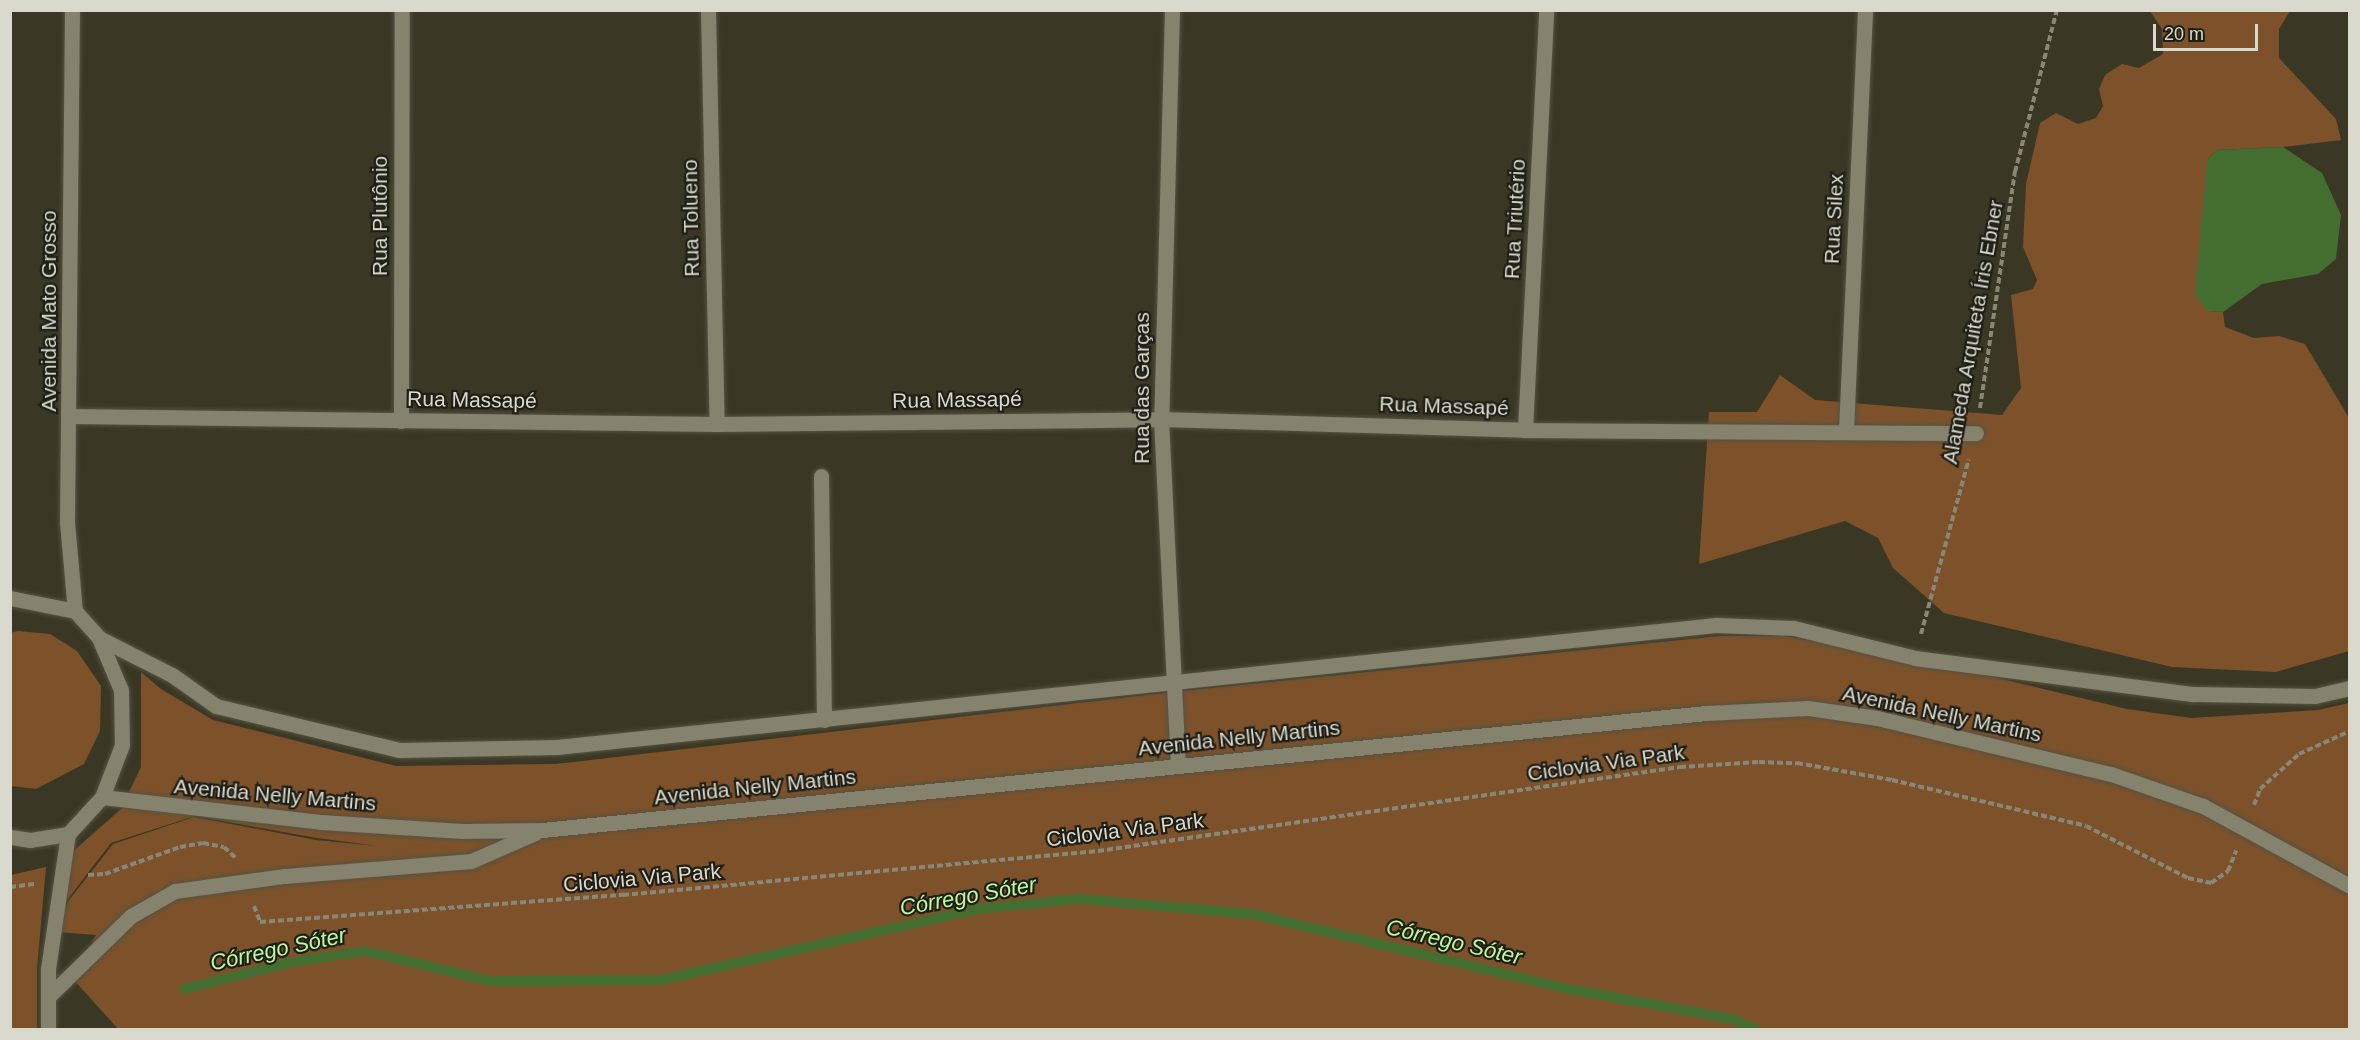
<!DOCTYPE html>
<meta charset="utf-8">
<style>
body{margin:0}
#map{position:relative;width:2360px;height:1040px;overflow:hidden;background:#3a3724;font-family:Arial,sans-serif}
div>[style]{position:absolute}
.green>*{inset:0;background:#7d522b}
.water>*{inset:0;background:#446e30}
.stream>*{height:10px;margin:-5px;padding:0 5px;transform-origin:5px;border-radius:5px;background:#446e30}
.path>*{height:4px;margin-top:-2px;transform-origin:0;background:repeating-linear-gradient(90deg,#898777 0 6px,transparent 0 9px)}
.roads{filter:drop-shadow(0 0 2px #555242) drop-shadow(0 0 2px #555242)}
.lane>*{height:15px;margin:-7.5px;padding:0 7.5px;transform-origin:7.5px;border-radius:7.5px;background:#85826d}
.street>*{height:15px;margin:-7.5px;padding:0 7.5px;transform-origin:7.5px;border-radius:7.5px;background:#85826d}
.secondary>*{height:15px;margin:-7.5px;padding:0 7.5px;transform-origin:7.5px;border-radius:7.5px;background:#85826d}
span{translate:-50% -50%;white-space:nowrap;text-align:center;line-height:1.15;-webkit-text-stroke:4.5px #1f1e16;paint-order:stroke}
.street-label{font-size:21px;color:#dad9cd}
.water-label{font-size:22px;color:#baf99f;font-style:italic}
.frame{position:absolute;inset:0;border:12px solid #dad9cd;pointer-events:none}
.scale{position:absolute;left:2153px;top:24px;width:105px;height:27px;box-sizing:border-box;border:3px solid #dad9cd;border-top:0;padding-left:8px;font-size:18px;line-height:21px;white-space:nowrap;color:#dad9cd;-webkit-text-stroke:4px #1f1e16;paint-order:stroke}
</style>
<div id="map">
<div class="green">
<div style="clip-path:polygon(2150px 11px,2290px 11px,2279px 29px,2279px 58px,2336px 119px,2341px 140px,2283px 147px,2217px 150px,2207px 160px,2207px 311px,2223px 312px,2225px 327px,2254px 338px,2279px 336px,2305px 344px,2349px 418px,2349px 651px,2276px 672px,2172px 667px,1944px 613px,1893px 568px,1878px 538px,1845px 521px,1699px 564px,1709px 412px,1757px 412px,1780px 375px,1815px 400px,2002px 415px,2021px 388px,2011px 295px,2033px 289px,2037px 280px,2023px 247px,2026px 184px,2040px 123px,2056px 113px,2078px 124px,2096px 118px,2103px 106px,2099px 89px,2105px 75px,2122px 64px,2139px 68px,2163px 54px,2162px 29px)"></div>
<div style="clip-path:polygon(18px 631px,50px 634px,77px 651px,101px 686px,100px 731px,84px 764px,36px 789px,11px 786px,10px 633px)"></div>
<div style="clip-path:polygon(evenodd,1719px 636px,1784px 636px,1915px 658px,2127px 709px,2191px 718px,2318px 710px,2349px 703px,2349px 1029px,119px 1030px,73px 979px,96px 935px,58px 932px,62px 861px,121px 809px,141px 767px,141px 672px,161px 689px,213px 720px,396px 766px,556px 764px,1172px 692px,1719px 636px,195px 816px,317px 838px,378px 846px,316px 840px,194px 817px,113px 844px,69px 900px,62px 916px,67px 900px,111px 843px,195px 816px)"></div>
<div style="clip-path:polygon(46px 867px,37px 969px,37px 1029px,11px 1029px,11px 875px)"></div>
</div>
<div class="water">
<div style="clip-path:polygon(2283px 147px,2322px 173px,2341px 215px,2336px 259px,2318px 274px,2262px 284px,2223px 312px,2207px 311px,2195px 294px,2207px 160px,2217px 150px)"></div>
</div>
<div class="stream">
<div style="left:184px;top:989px;width:107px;rotate:-14deg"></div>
<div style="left:288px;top:963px;width:78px;rotate:-8.9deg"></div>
<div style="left:365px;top:951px;width:129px;rotate:13.5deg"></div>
<div style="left:490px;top:981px;width:171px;rotate:-0.3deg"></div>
<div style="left:661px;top:980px;width:325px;rotate:-12.6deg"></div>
<div style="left:978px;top:909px;width:102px;rotate:-5.6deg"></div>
<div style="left:1080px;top:899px;width:174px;rotate:5deg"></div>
<div style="left:1253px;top:914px;width:329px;rotate:13.4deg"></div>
<div style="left:1573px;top:990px;width:162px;rotate:10.3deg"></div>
<div style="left:1732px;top:1019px;width:27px;rotate:24deg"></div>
</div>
<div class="path">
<div style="left:1980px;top:408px;width:239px;rotate:-81.6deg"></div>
<div style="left:2015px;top:172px;width:167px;rotate:-75.5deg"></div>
<div style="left:1921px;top:634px;width:181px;rotate:-74.7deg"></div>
<div style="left:2254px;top:805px;width:17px;rotate:-69deg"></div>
<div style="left:2260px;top:789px;width:52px;rotate:-41.9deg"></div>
<div style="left:2299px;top:754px;width:56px;rotate:-24.3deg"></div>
<div style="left:88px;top:875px;width:17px;rotate:-3deg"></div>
<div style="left:105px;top:874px;width:80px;rotate:-19.8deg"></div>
<div style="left:180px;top:847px;width:23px;rotate:-10deg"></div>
<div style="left:203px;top:843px;width:21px;rotate:11deg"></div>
<div style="left:224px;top:847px;width:16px;rotate:43deg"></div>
<div style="left:10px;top:887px;width:26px;rotate:-7deg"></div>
<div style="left:254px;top:906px;width:17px;rotate:69deg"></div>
<div style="left:260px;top:922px;width:364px;rotate:-4.3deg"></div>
<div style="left:623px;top:895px;width:477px;rotate:-5.3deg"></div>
<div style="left:1098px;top:851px;width:588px;rotate:-8.21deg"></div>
<div style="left:1680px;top:767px;width:79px;rotate:-3.6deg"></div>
<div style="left:1759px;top:762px;width:38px;rotate:2deg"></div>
<div style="left:1797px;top:763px;width:97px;rotate:10.1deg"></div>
<div style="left:1892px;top:780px;width:199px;rotate:13.3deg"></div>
<div style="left:2086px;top:826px;width:114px;rotate:27deg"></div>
<div style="left:2188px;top:878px;width:24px;rotate:12deg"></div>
<div style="left:2211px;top:883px;width:21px;rotate:-35deg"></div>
<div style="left:2228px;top:871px;width:22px;rotate:-68deg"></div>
</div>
<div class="roads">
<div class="lane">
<div style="left:821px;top:476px;width:244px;rotate:89.3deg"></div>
</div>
<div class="street">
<div style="left:708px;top:10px;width:414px;rotate:88.8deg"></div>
<div style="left:1172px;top:10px;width:409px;rotate:91.5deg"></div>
<div style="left:1161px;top:419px;width:346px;rotate:87.2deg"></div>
<div style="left:69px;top:416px;width:648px;rotate:0.71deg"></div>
<div style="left:717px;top:424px;width:444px;rotate:-0.6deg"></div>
<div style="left:1161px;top:419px;width:364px;rotate:1.7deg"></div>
<div style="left:1525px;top:430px;width:451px;rotate:0.4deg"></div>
<div style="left:401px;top:421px;width:411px;rotate:-89.9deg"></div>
<div style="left:1525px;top:430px;width:421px;rotate:-87.1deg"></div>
<div style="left:1846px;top:430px;width:420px;rotate:-87.4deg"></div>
</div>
<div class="secondary">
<div style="left:72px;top:10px;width:512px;rotate:90.56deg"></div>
<div style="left:67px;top:522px;width:89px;rotate:84.9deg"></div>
<div style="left:10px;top:598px;width:66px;rotate:11.3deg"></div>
<div style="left:75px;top:611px;width:36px;rotate:48deg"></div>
<div style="left:99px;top:638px;width:56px;rotate:67.1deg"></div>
<div style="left:121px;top:690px;width:55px;rotate:89deg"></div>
<div style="left:122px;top:745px;width:56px;rotate:111deg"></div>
<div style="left:102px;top:797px;width:50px;rotate:132.6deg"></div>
<div style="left:68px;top:834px;width:38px;rotate:171deg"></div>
<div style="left:30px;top:840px;width:20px;rotate:-171deg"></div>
<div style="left:99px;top:638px;width:82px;rotate:26.9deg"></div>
<div style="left:172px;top:675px;width:54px;rotate:35.2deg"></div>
<div style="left:216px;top:706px;width:188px;rotate:13.5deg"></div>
<div style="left:399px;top:750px;width:158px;rotate:-1.1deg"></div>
<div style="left:557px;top:747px;width:1165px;rotate:-6.01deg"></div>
<div style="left:1716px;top:625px;width:78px;rotate:2.2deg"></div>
<div style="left:1794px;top:628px;width:125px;rotate:13.9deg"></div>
<div style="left:1915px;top:658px;width:281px;rotate:7.4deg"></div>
<div style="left:2194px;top:694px;width:121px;rotate:0.9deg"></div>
<div style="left:2315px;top:696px;width:36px;rotate:-13deg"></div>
<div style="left:102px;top:797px;width:220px;rotate:6.5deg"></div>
<div style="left:321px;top:822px;width:141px;rotate:3.7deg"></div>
<div style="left:462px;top:831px;width:80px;rotate:-0.7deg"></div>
<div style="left:542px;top:830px;width:1170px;rotate:-5.74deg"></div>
<div style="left:1706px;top:713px;width:102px;rotate:-2.8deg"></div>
<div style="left:1808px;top:708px;width:70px;rotate:8.2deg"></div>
<div style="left:1877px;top:718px;width:241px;rotate:13.5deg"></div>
<div style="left:2111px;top:774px;width:97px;rotate:19.2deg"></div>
<div style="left:2203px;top:806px;width:167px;rotate:28.6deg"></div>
<div style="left:48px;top:997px;width:116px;rotate:-44.3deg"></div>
<div style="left:131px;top:916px;width:51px;rotate:-29.6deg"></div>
<div style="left:175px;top:891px;width:111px;rotate:-7.8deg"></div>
<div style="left:285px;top:876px;width:187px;rotate:-4.6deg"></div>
<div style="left:471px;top:861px;width:70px;rotate:-23.6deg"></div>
<div style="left:48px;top:1030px;width:61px;rotate:-90deg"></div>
<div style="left:48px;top:969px;width:136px;rotate:-81.6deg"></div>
</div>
</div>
<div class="street-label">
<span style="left:380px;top:216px;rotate:-90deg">Rua Plutônio</span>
<span style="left:691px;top:218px;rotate:-91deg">Rua Tolueno</span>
<span style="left:1515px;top:219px;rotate:-87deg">Rua Triutério</span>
<span style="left:1834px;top:219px;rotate:-87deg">Rua Silex</span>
<span style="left:49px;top:311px;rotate:-90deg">Avenida Mato Grosso</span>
<span style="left:1973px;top:332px;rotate:-80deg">Alameda Arquiteta Íris Ebner</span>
<span style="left:1142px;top:388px;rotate:-90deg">Rua das Garças</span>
<span style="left:472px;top:400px;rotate:1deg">Rua Massapé</span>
<span style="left:957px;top:400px;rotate:-1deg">Rua Massapé</span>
<span style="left:1444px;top:406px;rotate:2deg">Rua Massapé</span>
<span style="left:1942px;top:714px;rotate:12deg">Avenida Nelly Martins</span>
<span style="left:1239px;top:738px;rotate:-6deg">Avenida Nelly Martins</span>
<span style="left:1606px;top:763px;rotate:-8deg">Ciclovia Via Park</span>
<span style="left:755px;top:787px;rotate:-6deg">Avenida Nelly Martins</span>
<span style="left:275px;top:795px;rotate:5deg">Avenida Nelly Martins</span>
<span style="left:1125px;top:830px;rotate:-7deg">Ciclovia Via Park</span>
<span style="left:642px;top:878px;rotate:-5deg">Ciclovia Via Park</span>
</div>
<div class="water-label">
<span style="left:968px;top:896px;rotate:-10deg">Córrego Sóter</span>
<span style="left:1454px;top:942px;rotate:13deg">Córrego Sóter</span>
<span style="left:278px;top:949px;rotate:-12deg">Córrego Sóter</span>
</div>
<div class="frame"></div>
<div class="scale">20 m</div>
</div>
